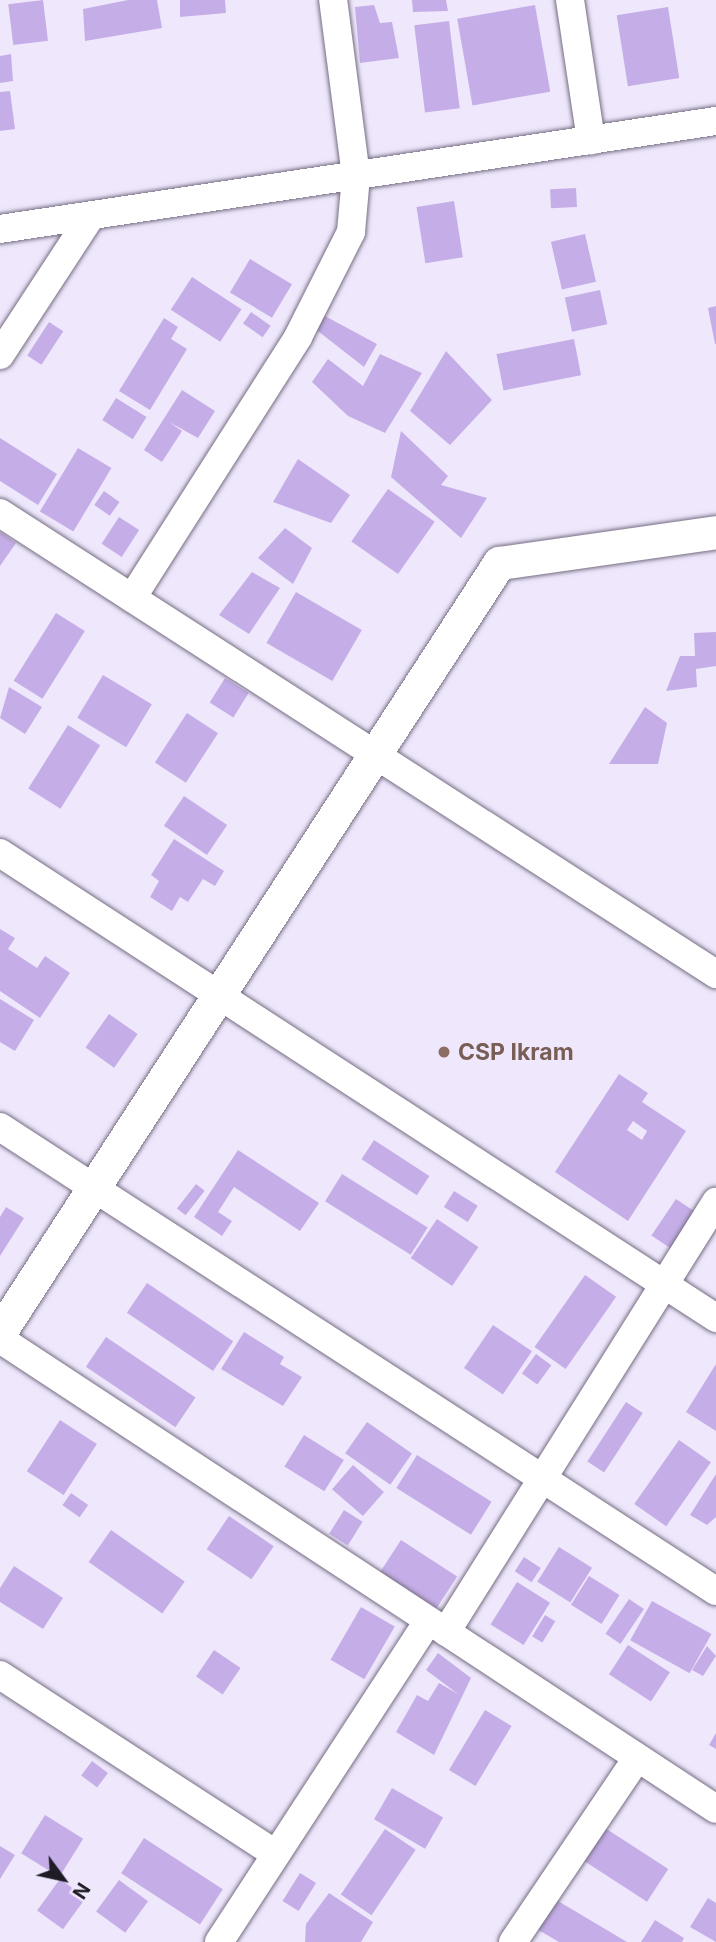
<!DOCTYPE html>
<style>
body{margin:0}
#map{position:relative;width:716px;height:1942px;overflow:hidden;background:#efe8fc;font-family:Inter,sans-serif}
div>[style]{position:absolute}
.building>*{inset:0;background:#c5aee8;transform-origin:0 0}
.roads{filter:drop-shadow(0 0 2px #766d83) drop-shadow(0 0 2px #766d83)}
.minor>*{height:28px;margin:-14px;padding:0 14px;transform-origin:14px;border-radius:14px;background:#fff}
.tertiary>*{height:33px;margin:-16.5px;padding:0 16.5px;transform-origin:16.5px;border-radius:16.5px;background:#fff}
.dots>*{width:19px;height:19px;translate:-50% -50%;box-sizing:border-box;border:4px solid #efe8fc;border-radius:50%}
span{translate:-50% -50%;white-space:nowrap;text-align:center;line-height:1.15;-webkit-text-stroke:7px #efe8fc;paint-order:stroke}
.education-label{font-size:23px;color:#785e54;font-weight:700}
.left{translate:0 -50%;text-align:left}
.north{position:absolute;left:28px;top:1844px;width:70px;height:70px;-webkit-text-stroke:5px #efe8fc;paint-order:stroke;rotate:123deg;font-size:19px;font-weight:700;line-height:28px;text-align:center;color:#1f1c25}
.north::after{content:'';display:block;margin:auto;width:24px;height:32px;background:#1f1c25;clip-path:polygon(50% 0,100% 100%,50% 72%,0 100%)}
</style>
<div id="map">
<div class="building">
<div style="left:43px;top:0;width:41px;height:35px;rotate:83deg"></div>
<div style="clip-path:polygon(128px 0,157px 0,162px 28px,85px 41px,83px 9px)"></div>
<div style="clip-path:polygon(180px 0,225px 0,226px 13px,180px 17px)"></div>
<div style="clip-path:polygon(412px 0,446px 0,448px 11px,413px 12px)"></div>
<div style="clip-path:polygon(374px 5px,380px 23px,392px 22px,399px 58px,360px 63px,355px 7px)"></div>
<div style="left:535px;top:5px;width:88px;height:79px;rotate:80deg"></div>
<div style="left:668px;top:7px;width:72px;height:52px;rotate:81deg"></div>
<div style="left:449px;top:21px;width:88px;height:35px;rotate:83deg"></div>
<div style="clip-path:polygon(11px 54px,13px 81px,0 83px,0 56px)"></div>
<div style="clip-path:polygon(10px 91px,15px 129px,0 131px,0 92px)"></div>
<div style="left:576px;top:188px;width:19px;height:26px;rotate:87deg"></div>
<div style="left:454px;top:201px;width:57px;height:38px;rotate:81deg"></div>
<div style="left:585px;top:234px;width:49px;height:35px;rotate:77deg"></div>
<div style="left:250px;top:259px;width:49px;height:39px;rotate:31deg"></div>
<div style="left:192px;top:277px;width:59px;height:39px;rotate:33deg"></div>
<div style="left:600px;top:290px;width:35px;height:36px;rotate:78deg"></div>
<div style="clip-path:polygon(716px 306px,716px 344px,715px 344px,708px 308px)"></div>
<div style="left:251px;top:312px;width:24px;height:14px;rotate:35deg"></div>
<div style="clip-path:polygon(323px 315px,377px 344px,364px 367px,314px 328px)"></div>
<div style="clip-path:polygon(164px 318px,178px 327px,171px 339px,187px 349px,150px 410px,119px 391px)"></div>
<div style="left:49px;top:322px;width:17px;height:40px;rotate:33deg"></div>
<div style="left:574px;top:339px;width:37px;height:79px;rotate:79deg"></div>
<div style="clip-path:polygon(446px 351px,492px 400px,450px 445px,410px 411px)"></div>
<div style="clip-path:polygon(380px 354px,422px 373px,385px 433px,348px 416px,312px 382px,328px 359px,363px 386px)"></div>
<div style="clip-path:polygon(182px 390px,215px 411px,198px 438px,169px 422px,182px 431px,162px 462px,144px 450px)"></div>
<div style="left:116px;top:398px;width:36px;height:26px;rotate:32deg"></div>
<div style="clip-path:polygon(401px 431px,448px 476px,441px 485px,487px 498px,461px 538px,391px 477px)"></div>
<div style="clip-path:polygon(0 438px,57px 474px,38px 505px,0 481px)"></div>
<div style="left:78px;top:448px;width:39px;height:74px;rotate:31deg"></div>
<div style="clip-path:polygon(298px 459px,350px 495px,331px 523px,273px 502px)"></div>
<div style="left:388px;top:489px;width:57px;height:64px;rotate:35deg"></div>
<div style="left:104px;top:491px;width:19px;height:17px;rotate:35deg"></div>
<div style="left:119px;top:517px;width:24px;height:32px;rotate:33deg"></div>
<div style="clip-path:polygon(285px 528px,312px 548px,293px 584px,258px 558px)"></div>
<div style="clip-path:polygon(0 532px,16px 543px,0 566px)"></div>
<div style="clip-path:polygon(252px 572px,280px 588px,249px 634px,219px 615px)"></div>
<div style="left:296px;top:592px;width:76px;height:59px;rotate:30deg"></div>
<div style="left:56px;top:613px;width:34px;height:80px;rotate:32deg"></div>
<div style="clip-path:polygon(716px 632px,716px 666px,696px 669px,697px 687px,666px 691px,680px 656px,695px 656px,694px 633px)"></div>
<div style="left:103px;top:675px;width:57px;height:50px;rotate:31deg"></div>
<div style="left:225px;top:678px;width:28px;height:29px;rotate:32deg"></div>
<div style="clip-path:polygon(9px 687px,42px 707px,25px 734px,0 718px)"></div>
<div style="clip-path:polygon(645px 707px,667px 723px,658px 764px,609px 764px)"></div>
<div style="left:187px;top:713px;width:37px;height:59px;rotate:33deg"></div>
<div style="left:68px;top:725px;width:38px;height:75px;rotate:32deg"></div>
<div style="left:184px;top:796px;width:52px;height:36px;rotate:34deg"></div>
<div style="clip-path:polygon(174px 839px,224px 871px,215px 886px,203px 879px,188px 902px,180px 897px,172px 911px,150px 897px,159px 881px,151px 875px)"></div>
<div style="clip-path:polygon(0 929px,15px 938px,8px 949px,37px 968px,45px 956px,70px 973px,40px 1018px,0 991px)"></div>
<div style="clip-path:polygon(0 999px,34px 1020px,15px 1051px,0 1042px)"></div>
<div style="left:109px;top:1014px;width:35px;height:41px;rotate:35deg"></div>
<div style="clip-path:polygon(evenodd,619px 1074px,648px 1093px,642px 1102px,686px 1131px,628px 1221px,555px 1172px,619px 1074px,633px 1121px,647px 1131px,642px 1140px,627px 1130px,633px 1121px)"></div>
<div style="left:374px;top:1140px;width:66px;height:23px;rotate:33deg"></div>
<div style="clip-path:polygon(238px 1150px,319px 1203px,300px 1231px,234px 1187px,218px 1212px,232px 1221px,222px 1236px,194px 1217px)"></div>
<div style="left:342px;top:1174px;width:101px;height:32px;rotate:32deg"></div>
<div style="left:196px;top:1184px;width:11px;height:31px;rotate:38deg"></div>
<div style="left:454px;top:1191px;width:28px;height:19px;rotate:32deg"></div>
<div style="left:676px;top:1199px;width:27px;height:44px;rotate:34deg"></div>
<div style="clip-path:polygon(6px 1207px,24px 1218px,0 1256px,0 1217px)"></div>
<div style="left:437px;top:1219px;width:50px;height:47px;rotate:34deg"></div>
<div style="left:585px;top:1275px;width:38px;height:88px;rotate:35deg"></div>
<div style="left:147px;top:1283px;width:104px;height:36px;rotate:34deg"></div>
<div style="left:493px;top:1325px;width:47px;height:52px;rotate:34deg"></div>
<div style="clip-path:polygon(244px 1332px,284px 1357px,280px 1364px,302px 1377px,283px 1406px,221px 1369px)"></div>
<div style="left:106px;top:1337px;width:108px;height:36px;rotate:34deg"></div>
<div style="left:536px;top:1354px;width:19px;height:24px;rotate:36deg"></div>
<div style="clip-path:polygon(716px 1364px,716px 1431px,686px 1412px)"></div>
<div style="left:626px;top:1402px;width:20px;height:71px;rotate:33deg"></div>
<div style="left:60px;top:1420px;width:44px;height:61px;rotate:33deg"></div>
<div style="left:367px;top:1422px;width:55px;height:38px;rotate:35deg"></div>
<div style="left:304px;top:1435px;width:47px;height:37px;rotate:32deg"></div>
<div style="left:679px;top:1440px;width:39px;height:78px;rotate:35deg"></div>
<div style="left:417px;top:1455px;width:88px;height:39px;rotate:32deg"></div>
<div style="left:353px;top:1465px;width:41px;height:32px;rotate:41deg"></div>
<div style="clip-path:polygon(716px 1474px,716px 1517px,707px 1525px,690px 1515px)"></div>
<div style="left:71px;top:1493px;width:21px;height:15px;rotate:35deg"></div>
<div style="left:344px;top:1510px;width:22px;height:28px;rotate:32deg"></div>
<div style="left:229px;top:1516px;width:54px;height:40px;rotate:34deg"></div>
<div style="left:111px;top:1530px;width:90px;height:39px;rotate:35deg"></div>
<div style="left:401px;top:1540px;width:67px;height:38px;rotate:33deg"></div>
<div style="left:559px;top:1547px;width:39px;height:41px;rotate:32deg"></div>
<div style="left:524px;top:1557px;width:20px;height:17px;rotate:33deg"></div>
<div style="clip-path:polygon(14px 1566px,63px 1598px,43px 1629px,0 1602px,0 1588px)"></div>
<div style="left:589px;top:1576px;width:36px;height:34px;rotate:32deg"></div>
<div style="left:517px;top:1582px;width:39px;height:50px;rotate:32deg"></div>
<div style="left:629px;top:1599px;width:18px;height:42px;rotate:34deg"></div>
<div style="left:652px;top:1601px;width:68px;height:45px;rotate:29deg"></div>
<div style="left:361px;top:1607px;width:39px;height:61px;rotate:30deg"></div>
<div style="left:545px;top:1615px;width:12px;height:25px;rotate:31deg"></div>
<div style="left:628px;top:1645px;width:50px;height:35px;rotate:33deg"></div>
<div style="clip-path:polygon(707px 1646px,716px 1656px,703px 1676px,692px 1670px)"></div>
<div style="left:214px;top:1650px;width:32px;height:32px;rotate:34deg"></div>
<div style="clip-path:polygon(438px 1653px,471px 1678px,434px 1755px,396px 1732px,417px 1695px,428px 1701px,439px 1683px,458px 1694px,426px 1670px)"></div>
<div style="left:485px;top:1710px;width:31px;height:70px;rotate:31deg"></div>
<div style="clip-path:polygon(716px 1733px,716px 1749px,709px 1745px)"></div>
<div style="left:92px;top:1761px;width:20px;height:18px;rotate:37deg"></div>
<div style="left:392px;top:1788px;width:59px;height:36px;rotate:30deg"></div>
<div style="left:45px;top:1815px;width:45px;height:45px;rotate:32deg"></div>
<div style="left:602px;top:1826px;width:79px;height:39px;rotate:33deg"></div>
<div style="left:385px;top:1829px;width:37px;height:79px;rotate:34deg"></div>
<div style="left:144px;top:1838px;width:94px;height:42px;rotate:33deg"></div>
<div style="clip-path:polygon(0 1846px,15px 1855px,0 1879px)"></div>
<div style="left:300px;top:1873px;width:19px;height:33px;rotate:32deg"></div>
<div style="left:60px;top:1879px;width:32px;height:39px;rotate:36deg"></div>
<div style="left:119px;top:1880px;width:36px;height:39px;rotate:36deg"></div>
<div style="clip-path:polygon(329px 1893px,373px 1922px,361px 1942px,305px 1942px,306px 1924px)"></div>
<div style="clip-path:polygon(553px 1898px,627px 1942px,559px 1942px,535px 1928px)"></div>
<div style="clip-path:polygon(708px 1898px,716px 1903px,716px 1942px,690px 1927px)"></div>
<div style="clip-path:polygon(655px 1920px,684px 1938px,682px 1942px,641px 1942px)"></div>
</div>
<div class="roads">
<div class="minor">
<div style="left:570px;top:0;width:142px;rotate:81.5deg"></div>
<div style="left:0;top:229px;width:724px;rotate:-8.58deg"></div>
<div style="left:0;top:355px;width:166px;rotate:-56.8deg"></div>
<div style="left:0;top:513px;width:852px;rotate:32.78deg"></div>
<div style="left:132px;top:598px;width:309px;rotate:-57.5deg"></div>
<div style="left:298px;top:337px;width:118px;rotate:-63.2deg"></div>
<div style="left:351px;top:232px;width:56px;rotate:-84.9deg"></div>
<div style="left:356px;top:176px;width:177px;rotate:-97.4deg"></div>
<div style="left:0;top:853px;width:854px;rotate:33deg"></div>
<div style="left:0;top:1127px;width:853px;rotate:32.95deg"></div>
<div style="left:0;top:1339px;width:856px;rotate:33.28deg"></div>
<div style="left:446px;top:1632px;width:508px;rotate:-57.88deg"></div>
<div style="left:0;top:1675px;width:329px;rotate:33deg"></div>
<div style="left:219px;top:1942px;width:383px;rotate:-56.9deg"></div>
<div style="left:513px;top:1942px;width:222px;rotate:-56deg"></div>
</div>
<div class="tertiary">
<div style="left:0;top:1332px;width:917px;rotate:-57.02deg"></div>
<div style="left:499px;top:563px;width:219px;rotate:-8.1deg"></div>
</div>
</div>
<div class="dots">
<div style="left:444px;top:1052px;background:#8d6e63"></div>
</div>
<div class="education-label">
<span class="left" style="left:458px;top:1052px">CSP Ikram</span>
</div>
<div class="north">N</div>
</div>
